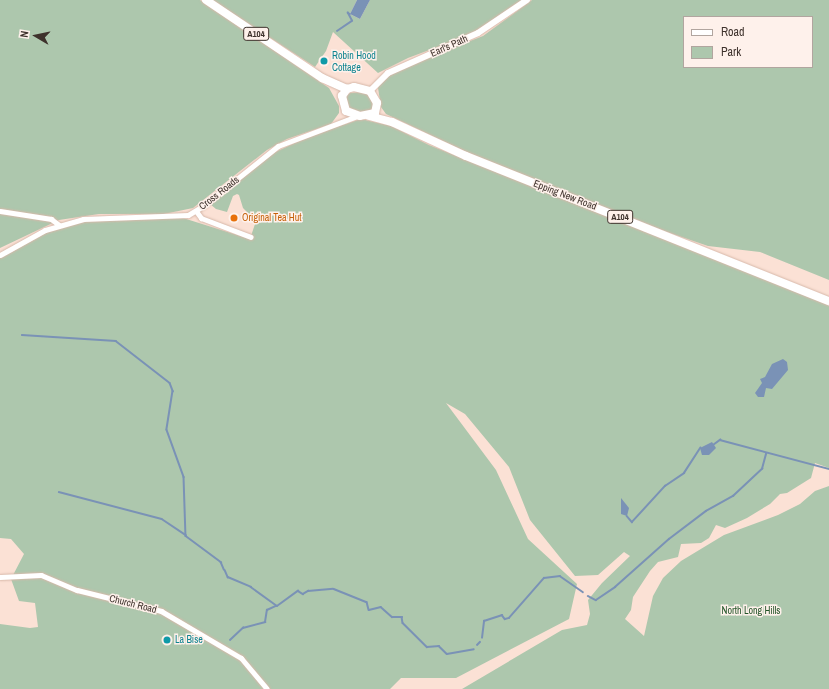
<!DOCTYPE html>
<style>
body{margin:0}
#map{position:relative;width:829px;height:689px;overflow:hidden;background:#fbe1d5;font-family:"Archivo Narrow",sans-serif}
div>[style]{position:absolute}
.green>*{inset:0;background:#adc7ad}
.water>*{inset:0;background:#7a92b6}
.stream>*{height:1.5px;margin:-0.75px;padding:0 0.75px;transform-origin:0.75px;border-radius:0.75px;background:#7a92b6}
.roads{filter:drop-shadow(0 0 1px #d7b8a9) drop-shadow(0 0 1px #d7b8a9)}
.minor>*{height:5px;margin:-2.5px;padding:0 2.5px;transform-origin:2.5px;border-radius:2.5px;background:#fff}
.tertiary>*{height:6px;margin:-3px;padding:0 3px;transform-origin:3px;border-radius:3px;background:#fff}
.primary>*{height:8px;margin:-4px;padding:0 4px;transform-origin:4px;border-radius:4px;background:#fff}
.dots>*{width:11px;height:11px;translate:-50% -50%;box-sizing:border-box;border:2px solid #fef1eb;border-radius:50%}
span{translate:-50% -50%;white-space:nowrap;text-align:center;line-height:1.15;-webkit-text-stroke:3px #fef1eb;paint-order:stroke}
.shield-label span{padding:1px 3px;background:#fef1eb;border:1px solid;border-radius:3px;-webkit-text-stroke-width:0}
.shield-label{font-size:9px;color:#3e322c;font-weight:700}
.street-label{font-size:10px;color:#3e322c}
.culture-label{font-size:10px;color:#0d838f}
.left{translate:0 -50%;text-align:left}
.food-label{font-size:10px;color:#c56008}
.park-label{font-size:10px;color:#235428}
.legend{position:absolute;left:683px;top:16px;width:130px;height:52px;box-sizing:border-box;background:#fef1eb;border:1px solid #b1a59f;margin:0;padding:5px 7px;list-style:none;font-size:12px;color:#3e322c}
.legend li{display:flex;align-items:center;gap:8px;height:20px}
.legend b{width:20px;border:1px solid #b1a59f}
.north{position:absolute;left:16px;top:16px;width:40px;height:40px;-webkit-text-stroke:3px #fef1eb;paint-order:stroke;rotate:279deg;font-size:11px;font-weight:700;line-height:16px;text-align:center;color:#3e322c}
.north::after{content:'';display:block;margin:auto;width:14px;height:18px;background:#3e322c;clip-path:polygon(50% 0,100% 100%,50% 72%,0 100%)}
</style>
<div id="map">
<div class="green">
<div style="clip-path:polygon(0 0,200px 0,329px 88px,339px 106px,339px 113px,331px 124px,287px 139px,267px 150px,193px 208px,164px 214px,99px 214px,59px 220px,0 248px)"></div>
<div style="clip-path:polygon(212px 0,357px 0,350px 14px,360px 19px,370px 0,526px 0,480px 31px,408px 58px,378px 73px,333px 32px,326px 51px,315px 67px)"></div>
<div style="clip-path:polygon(evenodd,532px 0,829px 0,829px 280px,760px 252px,708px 246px,667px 232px,477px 157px,386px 114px,381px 107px,378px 88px,381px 80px,392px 71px,483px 36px,532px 0,684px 17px,812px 17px,812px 67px,684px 67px,684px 17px)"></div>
<div style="clip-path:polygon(363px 92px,372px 96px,374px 110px,354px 113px,350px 110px,346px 96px,350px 93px)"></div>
<div style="clip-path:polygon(361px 119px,391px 126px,429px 145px,829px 305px,829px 468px,815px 463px,811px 478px,787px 493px,780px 494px,770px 504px,747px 518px,725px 528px,716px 525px,709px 538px,701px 543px,681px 544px,678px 557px,658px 562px,650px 571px,633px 597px,631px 610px,625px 619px,644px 636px,653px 596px,663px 578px,681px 561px,724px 535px,778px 515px,800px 504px,815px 491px,829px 486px,829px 689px,462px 689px,562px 630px,587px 625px,590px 614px,588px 600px,602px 583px,630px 556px,624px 552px,598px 575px,575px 576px,530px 520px,509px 467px,465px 414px,446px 403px,496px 470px,528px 539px,577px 584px,569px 619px,456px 678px,401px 678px,390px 689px,0 689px,0 624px,30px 628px,38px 627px,35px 603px,19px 601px,11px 579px,24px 554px,11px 539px,0 538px,0 254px,48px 231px,65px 225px,105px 219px,183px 218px,250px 239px,256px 221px,243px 208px,239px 195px,237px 194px,233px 196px,227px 212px,216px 209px,210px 204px,269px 155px,312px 135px)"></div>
</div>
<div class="water">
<div style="clip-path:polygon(357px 0,370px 0,360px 19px,350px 14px)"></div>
<div style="clip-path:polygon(783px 359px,787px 362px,788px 370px,772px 389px,766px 388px,764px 397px,758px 397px,755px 393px,762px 383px,760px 379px,765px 377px,772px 364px)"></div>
<div style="clip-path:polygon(712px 442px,716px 448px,709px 455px,702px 455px,700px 448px)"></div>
<div style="clip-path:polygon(621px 498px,629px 508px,627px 516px,621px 514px)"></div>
</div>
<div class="stream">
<div style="left:337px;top:31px;width:18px;rotate:-34deg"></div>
<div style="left:352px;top:21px;width:9px;rotate:-117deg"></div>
<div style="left:348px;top:13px;width:2px;rotate:27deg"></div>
<div style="left:22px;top:335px;width:94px;rotate:3.7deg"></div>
<div style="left:116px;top:341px;width:68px;rotate:37.9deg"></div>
<div style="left:170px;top:383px;width:9px;rotate:69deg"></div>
<div style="left:173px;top:391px;width:39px;rotate:99deg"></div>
<div style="left:167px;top:430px;width:50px;rotate:70.1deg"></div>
<div style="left:184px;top:477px;width:59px;rotate:88.1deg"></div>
<div style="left:186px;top:536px;width:44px;rotate:36.6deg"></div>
<div style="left:221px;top:562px;width:8px;rotate:67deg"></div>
<div style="left:713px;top:445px;width:9px;rotate:-36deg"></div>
<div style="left:720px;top:440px;width:113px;rotate:14.9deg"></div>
<div style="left:59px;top:492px;width:106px;rotate:14.7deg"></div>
<div style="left:162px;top:519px;width:29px;rotate:34deg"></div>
<div style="left:627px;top:516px;width:8px;rotate:50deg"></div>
<div style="left:632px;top:522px;width:49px;rotate:-47.5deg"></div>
<div style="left:665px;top:486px;width:23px;rotate:-34deg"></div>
<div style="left:684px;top:473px;width:30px;rotate:-57deg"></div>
<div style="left:225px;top:570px;width:8px;rotate:67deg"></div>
<div style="left:228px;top:577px;width:25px;rotate:23deg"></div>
<div style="left:251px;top:587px;width:32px;rotate:36deg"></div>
<div style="left:277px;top:606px;width:26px;rotate:-36deg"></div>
<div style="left:298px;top:591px;width:6px;rotate:31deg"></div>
<div style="left:303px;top:594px;width:6px;rotate:-31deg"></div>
<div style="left:308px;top:591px;width:25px;rotate:-5deg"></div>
<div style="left:334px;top:589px;width:35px;rotate:22deg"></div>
<div style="left:367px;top:602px;width:8px;rotate:76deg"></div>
<div style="left:369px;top:610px;width:12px;rotate:-14deg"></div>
<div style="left:381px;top:607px;width:15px;rotate:42deg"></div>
<div style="left:392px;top:617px;width:10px"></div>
<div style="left:402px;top:617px;width:6px;rotate:81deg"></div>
<div style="left:403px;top:623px;width:34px;rotate:45deg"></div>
<div style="left:427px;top:647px;width:12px;rotate:-5deg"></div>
<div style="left:439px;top:646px;width:11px;rotate:45deg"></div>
<div style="left:447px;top:654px;width:27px;rotate:-10deg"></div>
<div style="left:588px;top:596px;width:9px;rotate:27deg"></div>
<div style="left:596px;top:600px;width:23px;rotate:-34deg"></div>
<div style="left:615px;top:587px;width:72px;rotate:-41.6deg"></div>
<div style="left:669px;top:539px;width:46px;rotate:-37.1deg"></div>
<div style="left:706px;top:511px;width:31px;rotate:-29deg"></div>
<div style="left:733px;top:496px;width:40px;rotate:-43deg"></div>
<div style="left:762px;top:469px;width:16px;rotate:-75deg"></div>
<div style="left:482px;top:638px;width:17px;rotate:-83deg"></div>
<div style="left:484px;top:621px;width:19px;rotate:-18deg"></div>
<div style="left:502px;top:615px;width:5px;rotate:53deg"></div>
<div style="left:505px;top:619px;width:4px;rotate:-14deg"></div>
<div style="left:509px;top:618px;width:53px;rotate:-48.8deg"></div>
<div style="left:544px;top:578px;width:16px;rotate:-7deg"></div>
<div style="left:560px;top:576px;width:28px;rotate:35deg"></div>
<div style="left:230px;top:640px;width:18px;rotate:-43deg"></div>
<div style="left:243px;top:628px;width:23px;rotate:-15deg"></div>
<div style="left:265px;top:622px;width:12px;rotate:-81deg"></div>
<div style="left:267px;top:610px;width:10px;rotate:-24deg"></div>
<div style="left:477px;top:645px;width:4px;rotate:-45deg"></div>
</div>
<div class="roads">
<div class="minor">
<div style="left:0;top:211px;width:52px;rotate:8.9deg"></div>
<div style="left:51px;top:219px;width:10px;rotate:37deg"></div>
<div style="left:196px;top:211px;width:9px;rotate:54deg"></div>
<div style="left:201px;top:218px;width:53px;rotate:20.8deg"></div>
<div style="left:0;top:255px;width:51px;rotate:-29.1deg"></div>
<div style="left:45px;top:230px;width:40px;rotate:-16deg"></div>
<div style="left:83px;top:219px;width:105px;rotate:-2.2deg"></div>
<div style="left:188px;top:215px;width:17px;rotate:-31deg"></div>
<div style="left:203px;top:206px;width:96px;rotate:-38.7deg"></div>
<div style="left:278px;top:146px;width:85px;rotate:-20.8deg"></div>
<div style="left:0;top:577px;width:41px;rotate:-2.8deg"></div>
<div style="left:41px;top:575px;width:39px;rotate:23deg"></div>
<div style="left:77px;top:590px;width:87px;rotate:14deg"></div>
<div style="left:161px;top:611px;width:93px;rotate:30.4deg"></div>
<div style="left:241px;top:658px;width:40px;rotate:50deg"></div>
</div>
<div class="tertiary">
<div style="left:370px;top:91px;width:25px;rotate:-45deg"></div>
<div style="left:388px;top:73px;width:98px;rotate:-24deg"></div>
<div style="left:478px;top:33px;width:59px;rotate:-34deg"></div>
</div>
<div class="primary">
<div style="left:206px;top:0;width:140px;rotate:33.9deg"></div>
<div style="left:322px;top:78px;width:27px;rotate:24deg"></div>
<div style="left:354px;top:87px;width:16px;rotate:14deg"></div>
<div style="left:370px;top:91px;width:14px;rotate:60deg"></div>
<div style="left:377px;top:103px;width:10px;rotate:101deg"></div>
<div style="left:375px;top:113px;width:15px;rotate:169deg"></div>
<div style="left:360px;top:116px;width:15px;rotate:-160deg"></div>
<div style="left:346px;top:111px;width:16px;rotate:-105deg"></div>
<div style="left:342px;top:96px;width:9px;rotate:-54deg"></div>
<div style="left:347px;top:89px;width:7px;rotate:-16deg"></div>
<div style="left:369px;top:116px;width:24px;rotate:15deg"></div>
<div style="left:392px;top:122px;width:81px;rotate:24.7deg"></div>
<div style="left:466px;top:156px;width:391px;rotate:21.8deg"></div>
</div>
</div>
<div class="dots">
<div style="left:324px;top:61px;background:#0f9aa8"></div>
<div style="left:234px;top:218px;background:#e8710a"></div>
<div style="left:167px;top:640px;background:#0f9aa8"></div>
</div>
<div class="shield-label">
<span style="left:256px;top:34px">A104</span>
<span style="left:620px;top:217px">A104</span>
</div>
<div class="street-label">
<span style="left:449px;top:46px;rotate:-24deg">Earl's Path</span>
<span style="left:219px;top:193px;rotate:-38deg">Cross Roads</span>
<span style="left:565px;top:195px;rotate:21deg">Epping New Road</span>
<span style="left:133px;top:604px;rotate:14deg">Church Road</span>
</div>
<div class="culture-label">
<span class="left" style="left:332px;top:61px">Robin Hood<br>Cottage</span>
<span class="left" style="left:175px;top:640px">La Bise</span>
</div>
<div class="food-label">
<span class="left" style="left:242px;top:218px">Original Tea Hut</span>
</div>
<div class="park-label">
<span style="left:751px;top:611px">North Long Hills</span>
</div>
<ul class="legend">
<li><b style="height:5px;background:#fff"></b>Road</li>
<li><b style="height:11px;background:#adc7ad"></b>Park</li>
</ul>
<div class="north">N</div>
</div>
